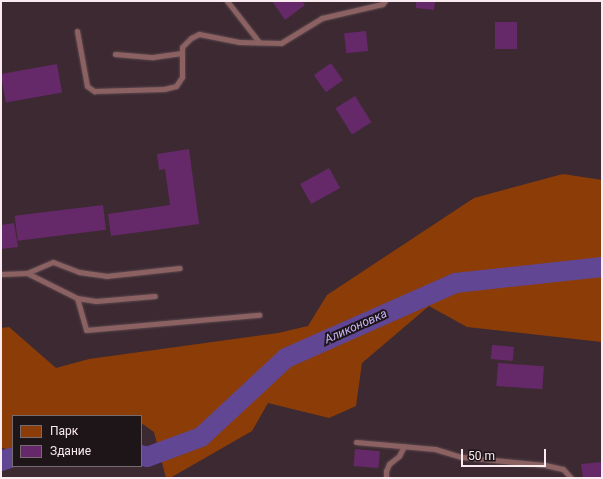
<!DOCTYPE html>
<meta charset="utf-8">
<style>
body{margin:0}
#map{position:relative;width:603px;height:479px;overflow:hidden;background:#3d2931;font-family:Roboto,sans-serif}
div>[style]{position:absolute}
.green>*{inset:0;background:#8c3d07}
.river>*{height:20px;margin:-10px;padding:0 10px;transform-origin:10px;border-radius:10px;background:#604693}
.building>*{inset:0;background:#65296a;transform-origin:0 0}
.roads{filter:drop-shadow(0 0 1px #5b4850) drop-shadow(0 0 1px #5b4850)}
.service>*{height:5px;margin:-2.5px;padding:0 2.5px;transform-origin:2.5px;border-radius:2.5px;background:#8c6161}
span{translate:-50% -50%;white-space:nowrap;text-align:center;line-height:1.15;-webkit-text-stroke:4px #1e1519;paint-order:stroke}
.water-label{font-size:12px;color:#c8b6f7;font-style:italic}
.frame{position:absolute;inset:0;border:2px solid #f9ebf0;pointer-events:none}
.legend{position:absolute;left:12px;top:415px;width:130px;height:52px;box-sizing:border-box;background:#1e1519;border:1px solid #766b6f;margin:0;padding:5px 7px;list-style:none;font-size:12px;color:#f9ebf0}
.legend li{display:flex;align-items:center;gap:8px;height:20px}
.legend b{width:20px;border:1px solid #766b6f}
.scale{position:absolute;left:461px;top:449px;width:85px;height:18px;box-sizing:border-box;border:2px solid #f9ebf0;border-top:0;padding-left:5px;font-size:12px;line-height:14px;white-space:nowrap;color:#f9ebf0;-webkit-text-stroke:3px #1e1519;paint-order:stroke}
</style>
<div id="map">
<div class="green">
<div style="clip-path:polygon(563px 174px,602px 180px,602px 342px,467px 327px,429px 306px,362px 363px,356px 406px,329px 418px,268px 403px,252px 431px,170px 478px,166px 478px,154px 432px,141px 423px,141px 416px,13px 416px,13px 450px,1px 448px,1px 328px,9px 327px,56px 368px,89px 359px,278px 333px,308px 326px,327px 295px,474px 198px)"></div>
</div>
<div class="river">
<div style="left:141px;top:455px;width:6px;rotate:18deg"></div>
<div style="left:147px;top:457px;width:58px;rotate:-20.3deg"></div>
<div style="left:201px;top:437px;width:116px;rotate:-42.9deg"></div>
<div style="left:286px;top:358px;width:185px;rotate:-23.9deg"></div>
<div style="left:455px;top:283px;width:148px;rotate:-6.2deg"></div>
<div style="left:1px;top:461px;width:13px;rotate:-18deg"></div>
</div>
<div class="building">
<div style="clip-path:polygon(272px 1px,302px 1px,305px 5px,285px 20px)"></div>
<div style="clip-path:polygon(416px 1px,435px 1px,434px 10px,416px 8px)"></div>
<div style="left:495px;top:22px;width:22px;height:27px"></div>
<div style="left:366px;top:31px;width:20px;height:22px;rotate:84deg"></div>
<div style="left:331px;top:63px;width:21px;height:21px;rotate:55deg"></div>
<div style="left:57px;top:64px;width:29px;height:57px;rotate:80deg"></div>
<div style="left:355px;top:96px;width:31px;height:23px;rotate:58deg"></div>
<div style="clip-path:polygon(189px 149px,199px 224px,111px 236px,108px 214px,170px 205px,165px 169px,159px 170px,157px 154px)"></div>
<div style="left:329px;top:168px;width:23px;height:33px;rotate:61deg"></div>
<div style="left:103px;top:205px;width:25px;height:89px;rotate:83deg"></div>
<div style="clip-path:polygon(14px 223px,18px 247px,1px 249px,1px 225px)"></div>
<div style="left:492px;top:345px;width:22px;height:14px;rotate:5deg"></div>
<div style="left:498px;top:363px;width:46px;height:23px;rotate:4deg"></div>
<div style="left:355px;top:449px;width:25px;height:17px;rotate:5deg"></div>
<div style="clip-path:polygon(602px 462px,602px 478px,583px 478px,581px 464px)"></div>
</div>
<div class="roads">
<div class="service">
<div style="left:227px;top:1px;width:52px;rotate:52deg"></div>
<div style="left:77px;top:31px;width:56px;rotate:79.7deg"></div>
<div style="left:87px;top:86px;width:9px;rotate:36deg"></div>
<div style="left:94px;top:91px;width:70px;rotate:-1.6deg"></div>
<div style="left:164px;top:89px;width:12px;rotate:-14deg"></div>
<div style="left:176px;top:86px;width:11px;rotate:-56deg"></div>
<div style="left:182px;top:77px;width:30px;rotate:-90deg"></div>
<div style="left:182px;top:47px;width:13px;rotate:-45deg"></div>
<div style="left:191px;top:38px;width:9px;rotate:-27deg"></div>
<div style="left:199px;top:34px;width:41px;rotate:11.3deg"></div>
<div style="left:239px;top:42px;width:42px;rotate:1.4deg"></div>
<div style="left:281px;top:43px;width:48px;rotate:-31.4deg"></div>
<div style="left:322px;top:18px;width:62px;rotate:-13.1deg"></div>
<div style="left:382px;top:4px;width:4px;rotate:-45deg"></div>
<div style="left:115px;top:54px;width:38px;rotate:5deg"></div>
<div style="left:153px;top:57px;width:29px;rotate:-8deg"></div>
<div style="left:27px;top:273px;width:56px;rotate:26.6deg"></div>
<div style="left:77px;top:298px;width:19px;rotate:9deg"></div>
<div style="left:96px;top:301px;width:59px;rotate:-4.8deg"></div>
<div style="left:1px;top:274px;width:26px;rotate:-2deg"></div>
<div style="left:27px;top:273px;width:28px;rotate:-23deg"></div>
<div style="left:53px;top:262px;width:28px;rotate:21deg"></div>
<div style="left:79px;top:272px;width:27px;rotate:8deg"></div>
<div style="left:106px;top:276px;width:74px;rotate:-6.2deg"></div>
<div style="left:77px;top:298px;width:33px;rotate:74deg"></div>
<div style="left:86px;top:330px;width:174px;rotate:-5deg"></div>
<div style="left:356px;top:442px;width:79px;rotate:5.1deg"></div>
<div style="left:435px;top:449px;width:28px;rotate:17deg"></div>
<div style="left:462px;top:457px;width:83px;rotate:5.5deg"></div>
<div style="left:545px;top:465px;width:18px;rotate:13deg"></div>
<div style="left:563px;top:469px;width:12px;rotate:48deg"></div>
<div style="left:386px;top:478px;width:7px;rotate:-90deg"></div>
<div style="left:386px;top:471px;width:8px;rotate:-67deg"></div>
<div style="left:389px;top:464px;width:13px;rotate:-39deg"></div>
<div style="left:399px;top:456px;width:11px;rotate:-63deg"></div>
</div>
</div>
<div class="water-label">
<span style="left:356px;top:327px;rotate:-24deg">Аликоновка</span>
</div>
<div class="frame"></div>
<ul class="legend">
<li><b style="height:11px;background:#8c3d07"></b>Парк</li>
<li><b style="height:11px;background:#65296a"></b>Здание</li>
</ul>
<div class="scale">50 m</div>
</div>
